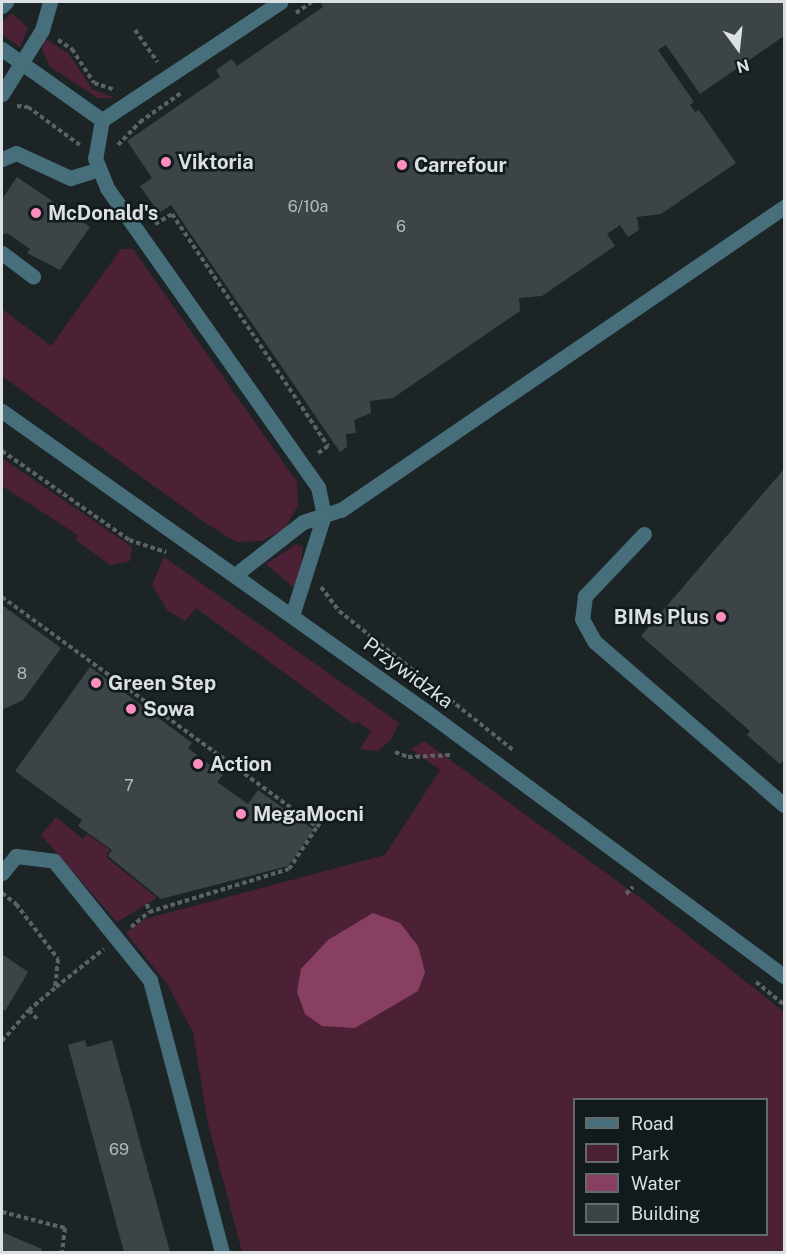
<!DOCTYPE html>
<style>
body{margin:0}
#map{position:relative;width:786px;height:1254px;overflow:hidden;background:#1c2426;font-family:"Public Sans",sans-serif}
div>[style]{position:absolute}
.green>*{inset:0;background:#4d2135}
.water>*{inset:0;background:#883f61}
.building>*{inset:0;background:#3c4447}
.path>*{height:4px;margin-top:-2px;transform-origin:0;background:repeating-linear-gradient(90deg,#5c6365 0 4.5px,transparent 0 7.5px)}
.minor>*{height:15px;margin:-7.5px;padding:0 7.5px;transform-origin:7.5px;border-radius:7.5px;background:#466e7b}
.dots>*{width:16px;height:16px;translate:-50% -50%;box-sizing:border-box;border:3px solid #131a1d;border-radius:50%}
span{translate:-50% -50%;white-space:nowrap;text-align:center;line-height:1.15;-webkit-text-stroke:5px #131a1d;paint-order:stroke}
.number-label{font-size:16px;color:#b3babb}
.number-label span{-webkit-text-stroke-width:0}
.poi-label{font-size:20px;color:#dbe1e2;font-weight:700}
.left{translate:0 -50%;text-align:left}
.right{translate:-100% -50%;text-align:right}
.street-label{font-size:20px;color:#dbe1e2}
.frame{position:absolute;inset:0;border:3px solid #dbe1e2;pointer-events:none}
.legend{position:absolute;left:573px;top:1098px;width:195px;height:138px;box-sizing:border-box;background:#131a1d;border:2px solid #636a6c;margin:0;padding:8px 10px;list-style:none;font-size:18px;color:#dbe1e2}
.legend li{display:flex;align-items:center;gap:12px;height:30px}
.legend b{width:30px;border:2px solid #636a6c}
.north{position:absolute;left:708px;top:18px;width:60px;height:60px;-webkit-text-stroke:4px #131a1d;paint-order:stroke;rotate:165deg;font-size:16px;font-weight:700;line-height:24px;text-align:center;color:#dbe1e2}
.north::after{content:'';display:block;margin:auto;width:21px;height:27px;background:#dbe1e2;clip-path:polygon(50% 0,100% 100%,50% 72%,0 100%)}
</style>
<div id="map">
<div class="green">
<div style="clip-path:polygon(12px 13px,28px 28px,20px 47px,2px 34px,2px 22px)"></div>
<div style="clip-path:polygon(44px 38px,69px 54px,92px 89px,115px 98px,98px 98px,50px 67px,42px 50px)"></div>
<div style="clip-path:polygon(121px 249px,133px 249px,297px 482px,298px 506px,284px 529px,262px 541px,236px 542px,201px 520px,2px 376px,2px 309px,51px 346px)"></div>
<div style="clip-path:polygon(2px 458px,132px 547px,130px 561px,110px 565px,76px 540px,78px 535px,2px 486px)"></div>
<div style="clip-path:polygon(297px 544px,303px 547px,298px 585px,293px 587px,266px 564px)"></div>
<div style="clip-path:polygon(164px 557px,399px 723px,391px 740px,378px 751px,360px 749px,371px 731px,357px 721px,354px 724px,196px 608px,185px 621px,167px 610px,152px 585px)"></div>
<div style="clip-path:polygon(evenodd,424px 741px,646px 902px,784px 1012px,784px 1252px,242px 1252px,208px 1123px,193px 1032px,167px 984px,126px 933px,145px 919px,385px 855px,440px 770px,411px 749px,424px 741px,411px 934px,425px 972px,417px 991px,355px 1028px,411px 934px,424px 741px,574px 1100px,766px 1100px,766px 1234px,574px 1234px,574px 1100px)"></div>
<div style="clip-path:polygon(56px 817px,83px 839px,87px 834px,110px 850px,106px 857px,157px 898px,117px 922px,41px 835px)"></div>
</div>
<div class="water">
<div style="clip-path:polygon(373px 913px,400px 923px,418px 946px,425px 972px,418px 991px,355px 1028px,322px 1026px,305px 1014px,297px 992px,301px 969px,328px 940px)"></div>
</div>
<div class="building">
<div style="clip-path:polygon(320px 2px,784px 2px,784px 36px,700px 94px,666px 45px,658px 50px,694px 102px,690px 105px,695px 112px,699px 110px,736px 163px,661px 214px,637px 217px,639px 230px,628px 237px,620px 225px,607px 234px,615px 246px,542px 296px,519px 298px,520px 311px,393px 398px,370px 401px,371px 413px,354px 420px,356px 433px,346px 434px,347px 447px,340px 452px,171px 205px,159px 213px,140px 186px,152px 178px,127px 141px,220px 77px,216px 70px,232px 59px,237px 66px,323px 7px)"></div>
<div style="clip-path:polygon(17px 177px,90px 227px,60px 270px,27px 253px,30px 249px,7px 233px,2px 235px,2px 199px)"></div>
<div style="clip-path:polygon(784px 469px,784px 760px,780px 764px,747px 735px,750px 731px,641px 636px)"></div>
<div style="clip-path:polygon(2px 605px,61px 648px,23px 700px,2px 710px)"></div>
<div style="clip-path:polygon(90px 667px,192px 743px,188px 748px,223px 775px,217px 782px,248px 804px,258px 790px,314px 830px,288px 866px,161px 899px,108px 856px,112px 850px,78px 826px,82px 820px,15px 771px)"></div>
<div style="clip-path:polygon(2px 954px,28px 972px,5px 1011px,2px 1009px)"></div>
<div style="clip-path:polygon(85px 1040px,87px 1047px,112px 1040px,170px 1252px,124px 1252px,68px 1045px)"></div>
<div style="clip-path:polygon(2px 1232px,42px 1249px,41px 1252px,2px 1252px)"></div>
</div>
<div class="path">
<div style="left:296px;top:13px;width:19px;rotate:-35deg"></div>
<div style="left:135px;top:30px;width:39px;rotate:55deg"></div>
<div style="left:58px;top:40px;width:17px;rotate:33deg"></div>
<div style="left:72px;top:49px;width:40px;rotate:57.1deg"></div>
<div style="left:94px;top:83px;width:22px;rotate:18deg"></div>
<div style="left:17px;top:106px;width:11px;rotate:5deg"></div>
<div style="left:28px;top:107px;width:64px;rotate:36.2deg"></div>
<div style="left:118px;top:145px;width:32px;rotate:-46deg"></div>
<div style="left:140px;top:122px;width:50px;rotate:-35.3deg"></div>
<div style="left:155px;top:224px;width:20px;rotate:-30deg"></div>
<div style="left:172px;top:214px;width:280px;rotate:56.1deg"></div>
<div style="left:328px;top:446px;width:14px;rotate:144deg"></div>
<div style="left:2px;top:451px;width:155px;rotate:35deg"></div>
<div style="left:129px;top:540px;width:39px;rotate:18deg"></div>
<div style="left:321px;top:587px;width:30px;rotate:53deg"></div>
<div style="left:339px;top:611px;width:223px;rotate:38.6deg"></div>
<div style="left:2px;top:597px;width:390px;rotate:36.1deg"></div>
<div style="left:317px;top:827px;width:21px;rotate:-55deg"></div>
<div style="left:395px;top:752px;width:14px;rotate:21deg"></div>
<div style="left:408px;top:757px;width:42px;rotate:-2.7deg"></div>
<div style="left:2px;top:893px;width:18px;rotate:38deg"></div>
<div style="left:16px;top:904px;width:69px;rotate:52.6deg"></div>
<div style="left:58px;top:959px;width:29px;rotate:96deg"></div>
<div style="left:55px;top:988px;width:34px;rotate:140deg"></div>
<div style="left:29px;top:1010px;width:15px;rotate:48deg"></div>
<div style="left:626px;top:894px;width:10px;rotate:-45deg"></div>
<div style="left:147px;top:904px;width:8px;rotate:76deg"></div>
<div style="left:149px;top:912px;width:146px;rotate:-17.1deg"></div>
<div style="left:289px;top:869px;width:50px;rotate:-56.3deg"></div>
<div style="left:131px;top:927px;width:23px;rotate:-40deg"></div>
<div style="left:756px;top:982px;width:36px;rotate:39deg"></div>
<div style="left:56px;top:987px;width:61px;rotate:-38.4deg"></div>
<div style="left:2px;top:1041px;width:41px;rotate:-48.9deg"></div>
<div style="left:2px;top:1212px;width:65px;rotate:14.3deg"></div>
<div style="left:65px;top:1228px;width:24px;rotate:97deg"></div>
</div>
<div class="minor">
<div style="left:2px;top:6px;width:6px;rotate:-45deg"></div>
<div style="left:2px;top:49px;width:123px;rotate:35.4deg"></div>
<div style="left:102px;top:120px;width:39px;rotate:100deg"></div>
<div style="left:95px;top:158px;width:32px;rotate:68deg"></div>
<div style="left:107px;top:188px;width:366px;rotate:54.8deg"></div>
<div style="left:318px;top:487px;width:29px;rotate:78deg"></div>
<div style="left:324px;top:515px;width:106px;rotate:107.6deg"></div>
<div style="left:2px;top:94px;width:75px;rotate:-58deg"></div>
<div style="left:42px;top:30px;width:29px;rotate:-74deg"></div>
<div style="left:102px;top:120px;width:214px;rotate:-33.5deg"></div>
<div style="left:2px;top:159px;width:15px;rotate:-23deg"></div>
<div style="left:16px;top:153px;width:60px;rotate:24.8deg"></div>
<div style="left:70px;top:178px;width:28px;rotate:-17deg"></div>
<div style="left:2px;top:253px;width:39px;rotate:37deg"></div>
<div style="left:2px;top:411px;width:521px;rotate:35.31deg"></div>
<div style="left:427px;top:712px;width:444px;rotate:36.5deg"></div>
<div style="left:644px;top:534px;width:86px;rotate:133.6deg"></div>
<div style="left:585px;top:596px;width:23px;rotate:97deg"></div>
<div style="left:582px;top:619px;width:26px;rotate:61deg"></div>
<div style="left:595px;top:642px;width:250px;rotate:40.8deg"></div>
<div style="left:235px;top:575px;width:86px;rotate:-37.9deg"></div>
<div style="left:303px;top:522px;width:40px;rotate:-18deg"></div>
<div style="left:341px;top:510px;width:537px;rotate:-34.37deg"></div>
<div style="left:2px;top:873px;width:22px;rotate:-51deg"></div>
<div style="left:16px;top:856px;width:38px;rotate:7deg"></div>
<div style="left:54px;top:861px;width:153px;rotate:51.1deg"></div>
<div style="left:150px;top:980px;width:281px;rotate:75.2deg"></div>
</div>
<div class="dots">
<div style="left:166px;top:162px;background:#fd8ec0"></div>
<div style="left:402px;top:165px;background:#fd8ec0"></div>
<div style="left:36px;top:213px;background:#fd8ec0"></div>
<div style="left:721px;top:617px;background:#fd8ec0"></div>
<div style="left:96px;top:683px;background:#fd8ec0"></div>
<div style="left:131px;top:709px;background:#fd8ec0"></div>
<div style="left:198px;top:764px;background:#fd8ec0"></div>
<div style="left:241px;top:814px;background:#fd8ec0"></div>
</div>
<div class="number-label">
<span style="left:308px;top:207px">6/10a</span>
<span style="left:401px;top:227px">6</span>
<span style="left:22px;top:674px">8</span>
<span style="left:129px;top:786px">7</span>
<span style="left:119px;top:1150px">69</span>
</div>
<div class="poi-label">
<span class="left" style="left:178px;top:162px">Viktoria</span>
<span class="left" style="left:414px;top:165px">Carrefour</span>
<span class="left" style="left:48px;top:213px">McDonald's</span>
<span class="right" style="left:709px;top:617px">BIMs Plus</span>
<span class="left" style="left:108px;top:683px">Green Step</span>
<span class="left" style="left:143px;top:709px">Sowa</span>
<span class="left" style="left:210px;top:764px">Action</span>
<span class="left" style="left:253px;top:814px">MegaMocni</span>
</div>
<div class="street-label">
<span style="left:408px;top:673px;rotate:36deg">Przywidzka</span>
</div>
<div class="frame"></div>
<ul class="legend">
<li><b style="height:8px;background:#466e7b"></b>Road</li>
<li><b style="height:16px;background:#4d2135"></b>Park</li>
<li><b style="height:16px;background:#883f61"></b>Water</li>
<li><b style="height:16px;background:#3c4447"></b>Building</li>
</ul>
<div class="north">N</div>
</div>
